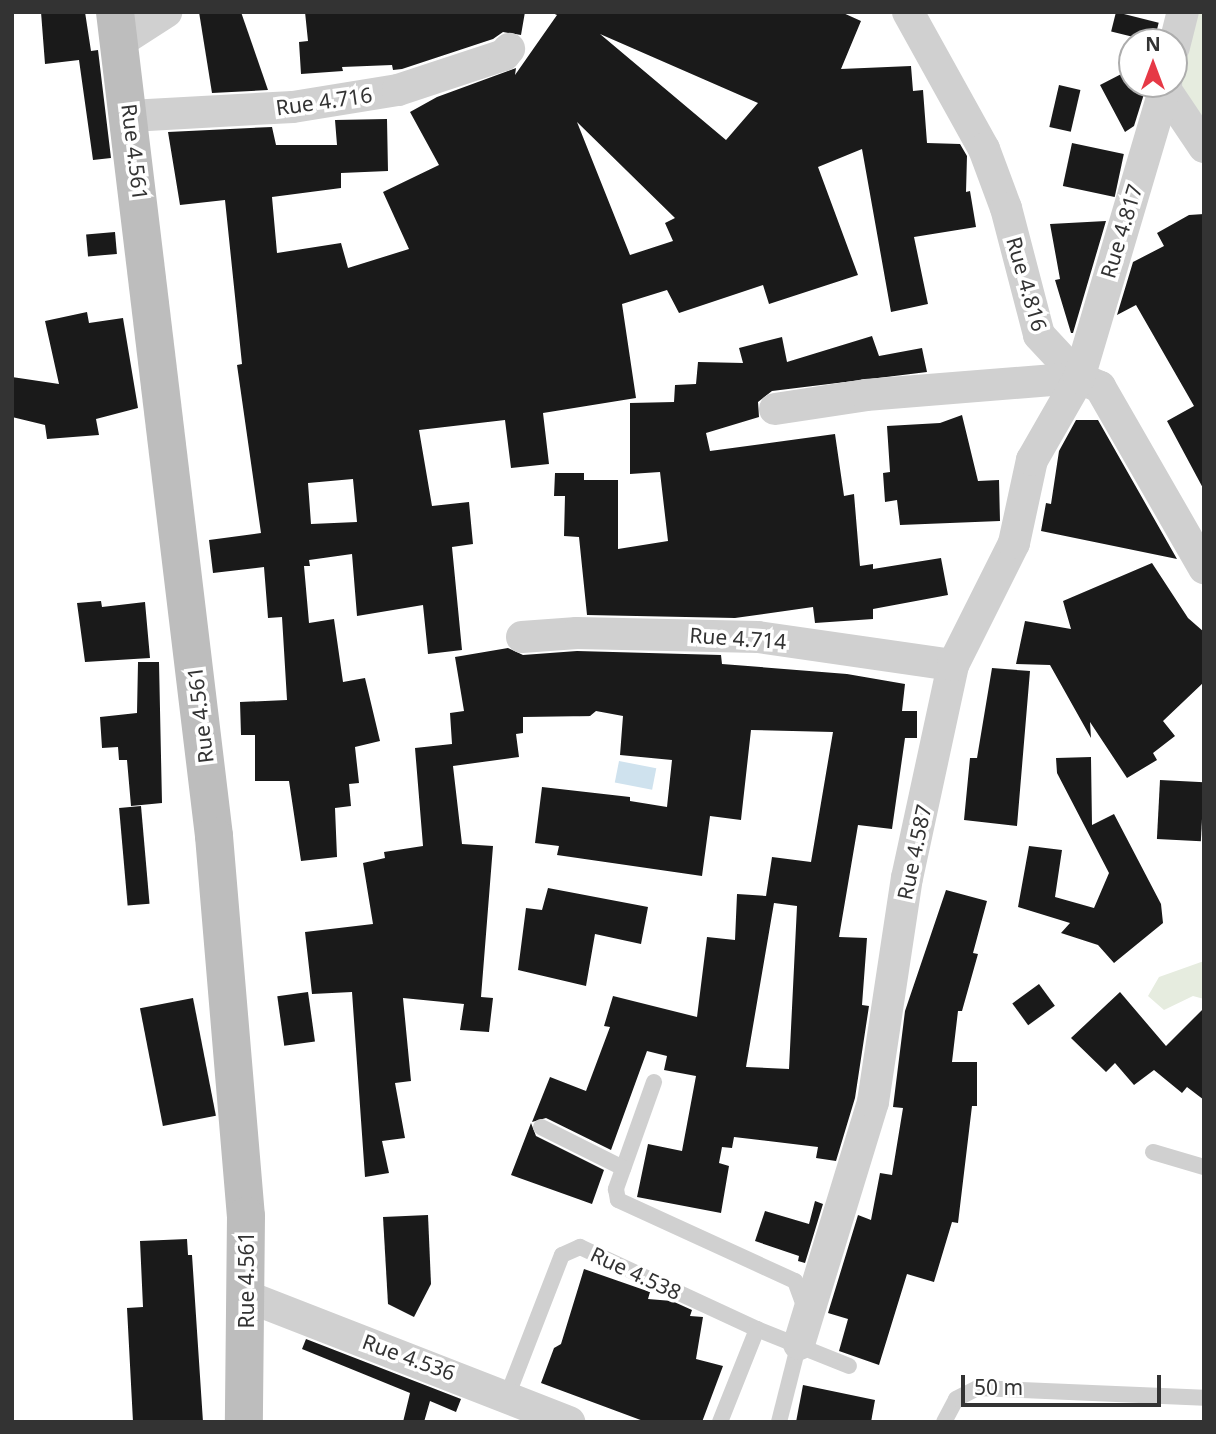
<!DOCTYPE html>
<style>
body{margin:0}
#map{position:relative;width:1216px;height:1434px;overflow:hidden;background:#fff;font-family:"Noto Sans",sans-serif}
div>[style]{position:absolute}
.green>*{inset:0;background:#e6ecdf}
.water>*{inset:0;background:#cfe2ee;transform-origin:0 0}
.building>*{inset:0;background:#1a1a1a;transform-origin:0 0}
.lane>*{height:16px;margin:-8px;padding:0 8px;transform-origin:8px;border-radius:8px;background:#d0d0d0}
.street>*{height:32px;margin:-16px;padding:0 16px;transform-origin:16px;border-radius:16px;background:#d0d0d0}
.secondary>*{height:38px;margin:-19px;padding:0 19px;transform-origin:19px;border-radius:19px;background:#bdbdbd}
span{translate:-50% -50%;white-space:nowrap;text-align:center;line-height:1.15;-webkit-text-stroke:7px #fff;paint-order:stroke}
.street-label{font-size:21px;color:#333}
.frame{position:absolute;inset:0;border:14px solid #333;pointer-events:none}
.north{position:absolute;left:1118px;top:28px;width:70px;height:70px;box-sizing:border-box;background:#fff;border:2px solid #adadad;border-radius:50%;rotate:0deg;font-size:19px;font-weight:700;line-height:28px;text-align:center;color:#333}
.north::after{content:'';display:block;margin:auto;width:24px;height:32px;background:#e63946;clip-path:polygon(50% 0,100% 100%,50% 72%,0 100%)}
.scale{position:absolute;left:961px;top:1375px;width:200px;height:32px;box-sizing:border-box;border:4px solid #333;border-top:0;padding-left:9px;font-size:21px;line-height:24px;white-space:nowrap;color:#333;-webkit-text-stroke:5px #fff;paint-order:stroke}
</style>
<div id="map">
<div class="green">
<div style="clip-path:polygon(1195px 12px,1204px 12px,1204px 128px,1174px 77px)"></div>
<div style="clip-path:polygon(1204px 961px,1204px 999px,1193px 996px,1164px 1010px,1148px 996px,1159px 977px)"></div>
</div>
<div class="water">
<div style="left:619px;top:761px;width:38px;height:22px;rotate:11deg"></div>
</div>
<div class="building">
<div style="clip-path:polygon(41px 12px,85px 12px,91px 51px,98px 50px,111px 158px,93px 160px,79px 60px,45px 64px)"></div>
<div style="clip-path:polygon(199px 12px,241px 12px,268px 90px,212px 93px)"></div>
<div style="clip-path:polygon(305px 12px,525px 12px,521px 35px,503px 32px,493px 39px,402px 69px,393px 70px,392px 65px,342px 67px,343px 71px,301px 74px,299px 42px,308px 41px)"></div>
<div style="clip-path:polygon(evenodd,550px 12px,841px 12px,861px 21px,841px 69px,911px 66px,913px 91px,923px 90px,927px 143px,960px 144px,967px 156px,966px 192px,970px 191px,976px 227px,914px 237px,928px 304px,891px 312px,862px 149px,818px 167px,858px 275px,769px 304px,763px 285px,679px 313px,667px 290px,622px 304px,636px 398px,543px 413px,549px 464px,511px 468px,505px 420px,419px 430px,432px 506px,469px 502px,473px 544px,452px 547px,462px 650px,428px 654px,423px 605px,357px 616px,352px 554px,309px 560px,310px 566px,304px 566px,309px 623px,334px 619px,343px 682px,365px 678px,380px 741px,355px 747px,359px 783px,349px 784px,351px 806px,335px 808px,337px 857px,301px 861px,289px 781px,255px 781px,255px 735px,241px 735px,240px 702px,287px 700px,282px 617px,268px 618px,264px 567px,213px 573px,209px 540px,261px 533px,237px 365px,242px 364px,225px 200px,180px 205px,168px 132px,272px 127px,276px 145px,337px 145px,335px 120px,387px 119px,388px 171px,341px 173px,341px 188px,272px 197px,277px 253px,341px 243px,348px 268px,409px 249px,383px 192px,439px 165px,410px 112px,437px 97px,516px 68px,515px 75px,557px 15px,550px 12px,600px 34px,758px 103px,726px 140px,600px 34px,550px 12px,577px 122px,675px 218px,665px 223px,673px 241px,630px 255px,577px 122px,550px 12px,353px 479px,357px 522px,311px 524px,308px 483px,353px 479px)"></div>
<div style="left:1116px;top:12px;width:44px;height:20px;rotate:14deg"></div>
<div style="clip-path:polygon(1131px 69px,1132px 84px,1139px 84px,1144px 94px,1134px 126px,1125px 132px,1100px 85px)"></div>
<div style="left:1059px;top:85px;width:22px;height:43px;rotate:13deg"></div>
<div style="left:1072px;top:143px;width:53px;height:44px;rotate:12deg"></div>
<div style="clip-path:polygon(1204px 214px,1204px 490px,1167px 421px,1194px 406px,1136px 305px,1117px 315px,1133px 262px,1164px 246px,1157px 233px,1189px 215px)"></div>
<div style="clip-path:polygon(1106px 221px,1073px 333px,1071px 333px,1055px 280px,1060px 279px,1050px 224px)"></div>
<div style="left:115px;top:232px;width:22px;height:29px;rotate:85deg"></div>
<div style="clip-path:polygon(87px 312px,89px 323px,123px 318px,138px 408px,96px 419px,99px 435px,47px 439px,45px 425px,12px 417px,12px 377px,59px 384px,45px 321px)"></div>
<div style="clip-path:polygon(872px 336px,879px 356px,922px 348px,927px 372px,772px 391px,758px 402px,759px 417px,706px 433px,710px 451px,835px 434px,844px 496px,854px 494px,860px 566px,873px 564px,873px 569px,941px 558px,948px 595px,873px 609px,873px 619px,815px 623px,813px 607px,735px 618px,587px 615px,579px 537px,564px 536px,565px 496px,554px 496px,555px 473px,584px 473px,584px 480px,618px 480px,618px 549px,668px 541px,660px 472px,630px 474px,630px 403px,674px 402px,675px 385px,696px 384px,698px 362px,743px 363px,739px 348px,782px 337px,787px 362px)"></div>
<div style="clip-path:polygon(962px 415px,978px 481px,999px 480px,1000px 521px,900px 525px,897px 500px,885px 502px,883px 473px,890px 472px,887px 426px,940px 423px)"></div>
<div style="clip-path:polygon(1076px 420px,1098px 420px,1177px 559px,1041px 531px,1046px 503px,1051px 504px,1059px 451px)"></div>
<div style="clip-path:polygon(1152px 563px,1188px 618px,1204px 632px,1204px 682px,1163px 721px,1175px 736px,1153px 753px,1157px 760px,1127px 778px,1090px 722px,1091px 738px,1050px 665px,1016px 664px,1025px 621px,1071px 629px,1063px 601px)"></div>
<div style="clip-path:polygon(101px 601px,102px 607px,145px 602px,150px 658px,85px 662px,77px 603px)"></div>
<div style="clip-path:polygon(evenodd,508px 648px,523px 655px,577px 651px,721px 655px,722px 664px,847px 674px,905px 684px,902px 711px,917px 711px,917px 738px,905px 738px,892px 829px,858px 825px,839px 937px,867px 938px,862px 1005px,869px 1006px,855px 1098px,836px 1161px,816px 1158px,818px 1147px,734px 1137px,732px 1148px,722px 1147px,719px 1163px,729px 1166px,721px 1213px,637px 1197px,648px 1144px,682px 1151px,696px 1076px,664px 1070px,667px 1056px,647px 1051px,611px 1150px,546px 1118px,532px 1122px,550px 1077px,586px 1091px,610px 1027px,604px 1026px,613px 996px,697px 1017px,707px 937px,735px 940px,737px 894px,766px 896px,772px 857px,811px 862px,833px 732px,751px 730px,741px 820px,710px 816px,702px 876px,557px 855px,559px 846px,535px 843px,542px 787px,630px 797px,630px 801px,667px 807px,672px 760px,620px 755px,623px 716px,596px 711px,590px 716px,523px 717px,523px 733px,516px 734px,519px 757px,453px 766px,462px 844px,493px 846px,481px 997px,493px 998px,489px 1032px,460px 1030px,464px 1004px,403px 998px,411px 1081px,395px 1083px,405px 1138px,382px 1141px,389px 1173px,365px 1177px,352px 992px,312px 994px,305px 932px,373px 924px,363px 863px,385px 858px,384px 852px,423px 846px,415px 748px,452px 744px,450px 713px,464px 711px,455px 657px,508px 648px,774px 903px,797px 906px,789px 1069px,746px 1067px,774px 903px)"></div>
<div style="clip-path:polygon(138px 662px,159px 662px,162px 803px,131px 806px,127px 760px,119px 760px,118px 747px,102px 748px,100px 717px,137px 713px)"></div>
<div style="clip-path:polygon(992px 668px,1030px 671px,1017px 826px,964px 820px,970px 758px,977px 758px)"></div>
<div style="clip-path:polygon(1091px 757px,1092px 825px,1114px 814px,1161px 904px,1163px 923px,1114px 963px,1098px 945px,1061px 933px,1070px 923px,1018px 907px,1029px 846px,1062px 850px,1055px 897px,1094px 908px,1109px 873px,1057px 773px,1056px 758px)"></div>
<div style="left:1160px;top:780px;width:44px;height:59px;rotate:3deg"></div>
<div style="left:141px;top:806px;width:98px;height:22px;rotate:85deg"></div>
<div style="clip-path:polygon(548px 888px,648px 907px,641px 944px,595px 934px,586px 986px,518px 970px,526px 908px,542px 910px)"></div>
<div style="clip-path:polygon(946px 890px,987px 901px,973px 953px,978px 954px,962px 1011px,958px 1011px,952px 1062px,977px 1062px,977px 1106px,972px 1106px,958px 1223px,952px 1222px,934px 1282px,907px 1274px,879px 1365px,839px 1351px,848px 1319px,828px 1313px,858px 1215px,871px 1220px,880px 1173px,892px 1175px,903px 1108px,893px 1107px,905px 1011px)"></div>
<div style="left:1039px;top:984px;width:27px;height:33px;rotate:54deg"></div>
<div style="left:308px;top:992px;width:50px;height:31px;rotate:82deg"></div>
<div style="clip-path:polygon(1120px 992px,1166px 1046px,1204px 1008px,1204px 1100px,1187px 1087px,1182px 1093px,1154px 1070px,1134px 1085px,1115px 1063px,1106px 1072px,1071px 1038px)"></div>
<div style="left:193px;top:998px;width:120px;height:54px;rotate:79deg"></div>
<div style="clip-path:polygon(531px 1123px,536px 1136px,604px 1170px,592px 1204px,511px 1175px)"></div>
<div style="clip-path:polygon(815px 1201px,823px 1204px,805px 1263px,798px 1261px,799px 1256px,755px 1241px,765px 1211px,809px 1224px)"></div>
<div style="clip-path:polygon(428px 1215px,431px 1284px,414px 1317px,388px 1304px,383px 1217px)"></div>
<div style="clip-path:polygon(187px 1239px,188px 1255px,192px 1255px,203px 1422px,133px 1422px,127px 1308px,143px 1307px,140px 1241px)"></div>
<div style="clip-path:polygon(584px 1269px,650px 1292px,648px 1299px,672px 1301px,692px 1310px,690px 1316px,703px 1317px,696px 1359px,723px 1366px,702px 1422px,646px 1422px,541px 1383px,554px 1348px,561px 1344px)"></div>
<div style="clip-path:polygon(306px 1339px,461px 1399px,456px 1412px,430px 1401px,424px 1422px,403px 1422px,410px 1393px,302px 1349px)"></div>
<div style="clip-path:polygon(803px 1385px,875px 1400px,871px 1422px,796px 1422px)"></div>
</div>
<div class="lane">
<div style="left:654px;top:1082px;width:114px;rotate:109.6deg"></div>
<div style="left:616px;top:1189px;width:11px;rotate:80deg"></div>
<div style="left:618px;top:1200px;width:195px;rotate:24.6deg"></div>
<div style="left:795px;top:1281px;width:27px;rotate:70deg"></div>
<div style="left:541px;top:1127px;width:92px;rotate:26.6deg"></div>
<div style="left:1153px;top:1152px;width:53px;rotate:16.4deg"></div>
<div style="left:508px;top:1394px;width:149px;rotate:-68.8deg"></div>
<div style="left:562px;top:1255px;width:20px;rotate:-24deg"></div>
<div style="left:580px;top:1247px;width:195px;rotate:24.9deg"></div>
<div style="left:757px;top:1329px;width:99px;rotate:21.9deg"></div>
<div style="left:720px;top:1422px;width:100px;rotate:-68.3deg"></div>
<div style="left:779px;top:1422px;width:86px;rotate:-75.8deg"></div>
<div style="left:944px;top:1422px;width:26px;rotate:-62deg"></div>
<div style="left:956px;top:1399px;width:25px;rotate:-27deg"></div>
<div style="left:978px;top:1388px;width:226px;rotate:2.5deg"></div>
</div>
<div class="street">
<div style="left:908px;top:12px;width:157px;rotate:61deg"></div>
<div style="left:984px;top:149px;width:63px;rotate:69.6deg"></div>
<div style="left:1006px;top:208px;width:131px;rotate:75.4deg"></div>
<div style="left:1039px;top:335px;width:59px;rotate:47.1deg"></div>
<div style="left:1079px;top:378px;width:23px;rotate:23deg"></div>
<div style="left:1100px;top:387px;width:209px;rotate:60.1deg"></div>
<div style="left:121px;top:41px;width:54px;rotate:-32.8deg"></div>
<div style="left:1174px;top:47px;width:36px;rotate:-76deg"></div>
<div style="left:1165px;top:89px;width:70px;rotate:56.1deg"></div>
<div style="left:130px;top:116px;width:163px;rotate:-3.2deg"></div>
<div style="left:293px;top:107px;width:106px;rotate:-9.2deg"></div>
<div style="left:398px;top:90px;width:112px;rotate:-18.3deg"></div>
<div style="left:504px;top:55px;width:8px;rotate:-50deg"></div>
<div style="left:775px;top:409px;width:92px;rotate:-8.7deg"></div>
<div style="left:866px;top:395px;width:214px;rotate:-4.6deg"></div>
<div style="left:522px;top:637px;width:55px;rotate:-4.2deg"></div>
<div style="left:577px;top:633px;width:181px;rotate:1.3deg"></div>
<div style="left:758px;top:637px;width:197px;rotate:8.2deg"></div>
<div style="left:246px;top:1296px;width:347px;rotate:21.3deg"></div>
<div style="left:799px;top:1344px;width:253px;rotate:-73deg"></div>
<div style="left:873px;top:1102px;width:227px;rotate:-81.4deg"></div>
<div style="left:907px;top:878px;width:218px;rotate:-77.8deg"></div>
<div style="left:953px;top:665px;width:136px;rotate:-63.4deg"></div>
<div style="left:1014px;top:543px;width:85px;rotate:-77.8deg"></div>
<div style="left:1032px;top:460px;width:95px;rotate:-60.2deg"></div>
<div style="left:1079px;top:378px;width:307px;rotate:-73.5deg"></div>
</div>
<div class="secondary">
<div style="left:115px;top:12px;width:830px;rotate:83.15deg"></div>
<div style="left:214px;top:836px;width:381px;rotate:85.2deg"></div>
<div style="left:246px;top:1216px;width:206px;rotate:90.6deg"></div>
</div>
<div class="street-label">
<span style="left:324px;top:101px;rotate:-8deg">Rue 4.716</span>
<span style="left:135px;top:152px;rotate:83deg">Rue 4.561</span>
<span style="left:1121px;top:231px;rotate:-73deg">Rue 4.817</span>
<span style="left:1027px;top:284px;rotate:74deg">Rue 4.816</span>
<span style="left:738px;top:638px;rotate:4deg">Rue 4.714</span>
<span style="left:200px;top:715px;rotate:-97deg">Rue 4.561</span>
<span style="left:914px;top:852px;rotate:-78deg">Rue 4.587</span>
<span style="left:636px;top:1273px;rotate:25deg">Rue 4.538</span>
<span style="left:246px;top:1280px;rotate:-90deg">Rue 4.561</span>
<span style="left:409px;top:1357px;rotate:20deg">Rue 4.536</span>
</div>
<div class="frame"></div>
<div class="north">N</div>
<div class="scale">50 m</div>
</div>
